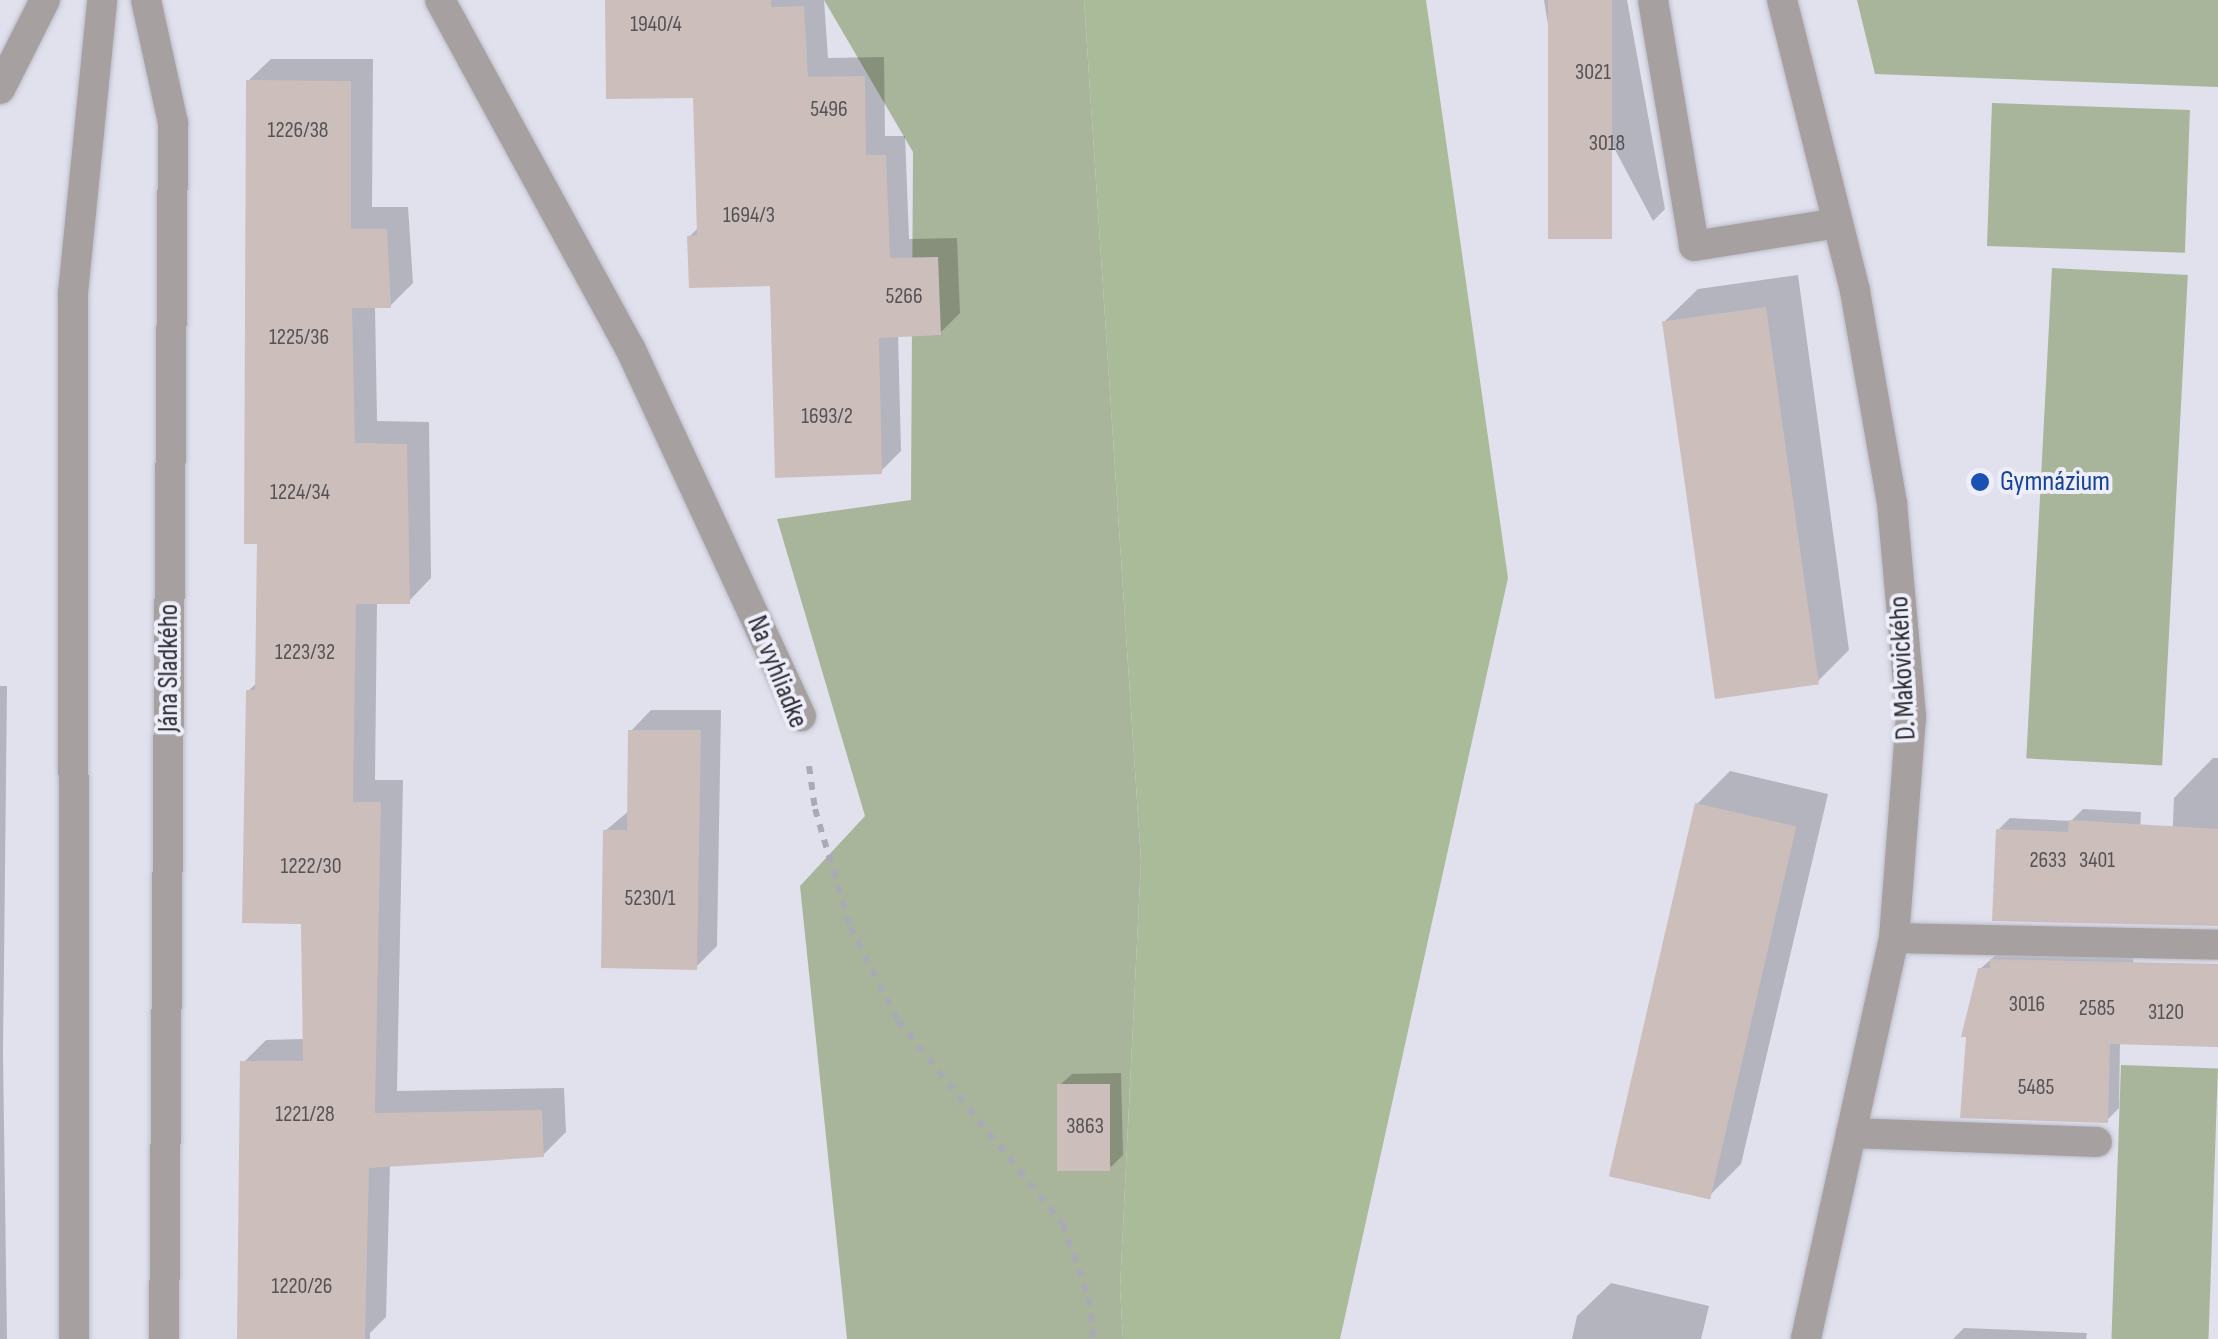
<!DOCTYPE html>
<meta charset="utf-8">
<style>
body{margin:0}
#map{position:relative;width:2218px;height:1339px;overflow:hidden;background:#e0e1ed;font-family:"Sofia Sans Condensed",sans-serif}
div>[style]{position:absolute}
.green>*{inset:0;background:#a8b59a;transform-origin:0 0}
.forest>*{inset:0;background:#ab9}
.shadow>*{inset:0;background:#0003}
.building>*{inset:0;background:#cbbebb;transform-origin:0 0}
.path>*{height:6px;margin-top:-3px;transform-origin:0;background:repeating-linear-gradient(90deg,#a9aab4 0 8px,transparent 0 16px)}
.roads{filter:drop-shadow(0 0 2px #bcbdc8) drop-shadow(0 0 2px #bcbdc8)}
.lane>*{height:30px;margin:-15px;padding:0 15px;transform-origin:15px;border-radius:15px;background:#a6a0a0}
.street>*{height:30px;margin:-15px;padding:0 15px;transform-origin:15px;border-radius:15px;background:#a6a0a0}
.dots>*{width:28px;height:28px;translate:-50% -50%;box-sizing:border-box;border:5px solid #edeefa;border-radius:50%}
span{translate:-50% -50%;white-space:nowrap;text-align:center;line-height:1.15;-webkit-text-stroke:8px #edeefa;paint-order:stroke}
.number-label{font-size:22px;color:#555255}
.number-label span{-webkit-text-stroke-width:0}
.transit-label{font-size:28px;color:#164399}
.left{translate:0 -50%;text-align:left}
.street-label{font-size:28px;color:#2e2e33}
</style>
<div id="map">
<div class="green">
<div style="clip-path:polygon(824px 0,1084px 0,1141px 861px,1120px 1288px,1123px 1339px,847px 1339px,800px 886px,865px 816px,777px 519px,911px 500px,913px 152px)"></div>
<div style="clip-path:polygon(1857px 0,2218px 0,2218px 87px,1875px 74px)"></div>
<div style="left:1992px;top:103px;width:198px;height:143px;rotate:2deg"></div>
<div style="left:2052px;top:268px;width:136px;height:491px;rotate:3deg"></div>
<div style="left:2121px;top:1065px;width:97px;height:274px;rotate:2deg"></div>
</div>
<div class="forest">
<div style="clip-path:polygon(1084px 0,1426px 0,1508px 578px,1340px 1339px,1123px 1339px,1120px 1288px,1141px 861px)"></div>
</div>
<div class="shadow">
<div style="clip-path:polygon(608px 0,824px 0,828px 58px,884px 57px,885px 136px,905px 136px,909px 239px,957px 238px,960px 313px,940px 333px,898px 334px,901px 451px,881px 471px,772px 283px,689px 237px,700px 226px,695px 96px)"></div>
<div style="clip-path:polygon(1544px 0,1627px 0,1665px 209px,1653px 221px,1557px 41px,1551px 43px)"></div>
<div style="clip-path:polygon(271px 59px,373px 59px,372px 207px,408px 207px,413px 283px,390px 306px,375px 306px,377px 421px,429px 422px,431px 578px,409px 601px,377px 601px,375px 780px,403px 780px,397px 1091px,564px 1088px,566px 1132px,543px 1155px,390px 1164px,386px 1317px,370px 1333px,370px 1339px,241px 1339px,243px 1063px,266px 1040px,305px 1039px,303px 921px,248px 691px,258px 682px,260px 542px,248px 81px)"></div>
<div style="clip-path:polygon(1798px 275px,1849px 650px,1816px 683px,1664px 322px,1698px 289px)"></div>
<div style="clip-path:polygon(0 686px,7px 686px,3px 1054px,7px 1339px,0 1339px)"></div>
<div style="clip-path:polygon(651px 710px,721px 710px,717px 946px,696px 967px,605px 831px,630px 810px,631px 731px)"></div>
<div style="clip-path:polygon(2213px 758px,2218px 758px,2218px 871px,2171px 871px,2174px 798px)"></div>
<div style="clip-path:polygon(1730px 771px,1828px 794px,1741px 1164px,1708px 1197px,1697px 804px)"></div>
<div style="clip-path:polygon(2083px 809px,2141px 812px,2136px 910px,1998px 830px,2010px 818px,2071px 821px)"></div>
<div style="clip-path:polygon(2004px 948px,2134px 951px,2133px 966px,2218px 971px,2218px 1045px,2120px 1042px,2119px 1108px,2107px 1120px,1980px 969px)"></div>
<div style="clip-path:polygon(1121px 1073px,1123px 1155px,1111px 1167px,1060px 1085px,1072px 1074px)"></div>
<div style="clip-path:polygon(1611px 1283px,1709px 1306px,1701px 1339px,1572px 1339px,1577px 1316px)"></div>
<div style="clip-path:polygon(1964px 1328px,2087px 1333px,2086px 1339px,1953px 1339px)"></div>
</div>
<div class="building">
<div style="clip-path:polygon(605px 0,771px 0,771px 7px,804px 6px,808px 77px,865px 76px,866px 155px,886px 155px,890px 258px,938px 257px,941px 335px,879px 338px,882px 474px,775px 478px,770px 286px,689px 288px,687px 236px,697px 235px,693px 98px,606px 99px)"></div>
<div style="left:1548px;top:0;width:64px;height:239px"></div>
<div style="clip-path:polygon(246px 80px,351px 81px,351px 229px,387px 229px,391px 308px,352px 308px,355px 443px,407px 444px,410px 604px,356px 604px,353px 802px,381px 802px,375px 1113px,542px 1110px,544px 1157px,369px 1168px,365px 1339px,237px 1339px,240px 1061px,303px 1061px,301px 924px,242px 923px,246px 690px,255px 690px,257px 544px,244px 544px)"></div>
<div style="left:1766px;top:307px;width:381px;height:105px;rotate:82deg"></div>
<div style="clip-path:polygon(628px 730px,701px 730px,697px 970px,601px 968px,603px 830px,627px 830px)"></div>
<div style="left:1695px;top:803px;width:104px;height:383px;rotate:13deg"></div>
<div style="clip-path:polygon(2069px 820px,2218px 829px,2218px 926px,1992px 921px,1996px 829px,2068px 832px)"></div>
<div style="clip-path:polygon(1990px 959px,2218px 964px,2218px 1047px,2110px 1044px,2108px 1123px,1960px 1118px,1966px 1037px,1961px 1037px,1978px 968px,1990px 968px)"></div>
<div style="left:1057px;top:1084px;width:53px;height:87px"></div>
</div>
<div class="path">
<div style="left:809px;top:766px;width:43px;rotate:82.1deg"></div>
<div style="left:815px;top:809px;width:123px;rotate:73.5deg"></div>
<div style="left:850px;top:927px;width:106px;rotate:62.9deg"></div>
<div style="left:898px;top:1021px;width:262px;rotate:50.9deg"></div>
<div style="left:1063px;top:1224px;width:78px;rotate:71.3deg"></div>
<div style="left:1088px;top:1298px;width:41px;rotate:81.7deg"></div>
</div>
<div class="roads">
<div class="lane">
<div style="left:440px;top:0;width:396px;rotate:61.4deg"></div>
<div style="left:630px;top:348px;width:406px;rotate:65.1deg"></div>
<div style="left:1653px;top:0;width:249px;rotate:80.5deg"></div>
<div style="left:1694px;top:246px;width:145px;rotate:-9.1deg"></div>
<div style="left:1851px;top:1133px;width:246px;rotate:2.1deg"></div>
</div>
<div class="street">
<div style="left:146px;top:0;width:126px;rotate:77.6deg"></div>
<div style="left:173px;top:123px;width:1216px;rotate:90.42deg"></div>
<div style="left:1782px;top:0;width:300px;rotate:75.9deg"></div>
<div style="left:1855px;top:291px;width:215px;rotate:80.1deg"></div>
<div style="left:1892px;top:503px;width:215px;rotate:84.9deg"></div>
<div style="left:1911px;top:717px;width:222px;rotate:94.4deg"></div>
<div style="left:1894px;top:938px;width:411px;rotate:102.4deg"></div>
<div style="left:0;top:89px;width:100px;rotate:-63.2deg"></div>
<div style="left:1894px;top:938px;width:324px;rotate:1.2deg"></div>
<div style="left:74px;top:1339px;width:1046px;rotate:-90.05deg"></div>
<div style="left:73px;top:293px;width:294px;rotate:-84.3deg"></div>
</div>
</div>
<div class="dots">
<div style="left:1980px;top:482px;background:#1a4fb4"></div>
</div>
<div class="number-label">
<span style="left:656px;top:25px">1940/4</span>
<span style="left:1593px;top:73px">3021</span>
<span style="left:829px;top:110px">5496</span>
<span style="left:298px;top:131px">1226/38</span>
<span style="left:1607px;top:144px">3018</span>
<span style="left:749px;top:216px">1694/3</span>
<span style="left:904px;top:297px">5266</span>
<span style="left:299px;top:338px">1225/36</span>
<span style="left:827px;top:417px">1693/2</span>
<span style="left:300px;top:493px">1224/34</span>
<span style="left:305px;top:653px">1223/32</span>
<span style="left:2048px;top:861px">2633</span>
<span style="left:2097px;top:861px">3401</span>
<span style="left:311px;top:867px">1222/30</span>
<span style="left:650px;top:899px">5230/1</span>
<span style="left:2027px;top:1005px">3016</span>
<span style="left:2097px;top:1009px">2585</span>
<span style="left:2166px;top:1013px">3120</span>
<span style="left:2036px;top:1088px">5485</span>
<span style="left:305px;top:1115px">1221/28</span>
<span style="left:1085px;top:1127px">3863</span>
<span style="left:302px;top:1287px">1220/26</span>
</div>
<div class="transit-label">
<span class="left" style="left:2000px;top:482px">Gymnázium</span>
</div>
<div class="street-label">
<span style="left:169px;top:668px;rotate:-90deg">Jána Sladkého</span>
<span style="left:1903px;top:668px;rotate:-93deg">D. Makovického</span>
<span style="left:777px;top:672px;rotate:68deg">Na vyhliadke</span>
</div>
</div>
